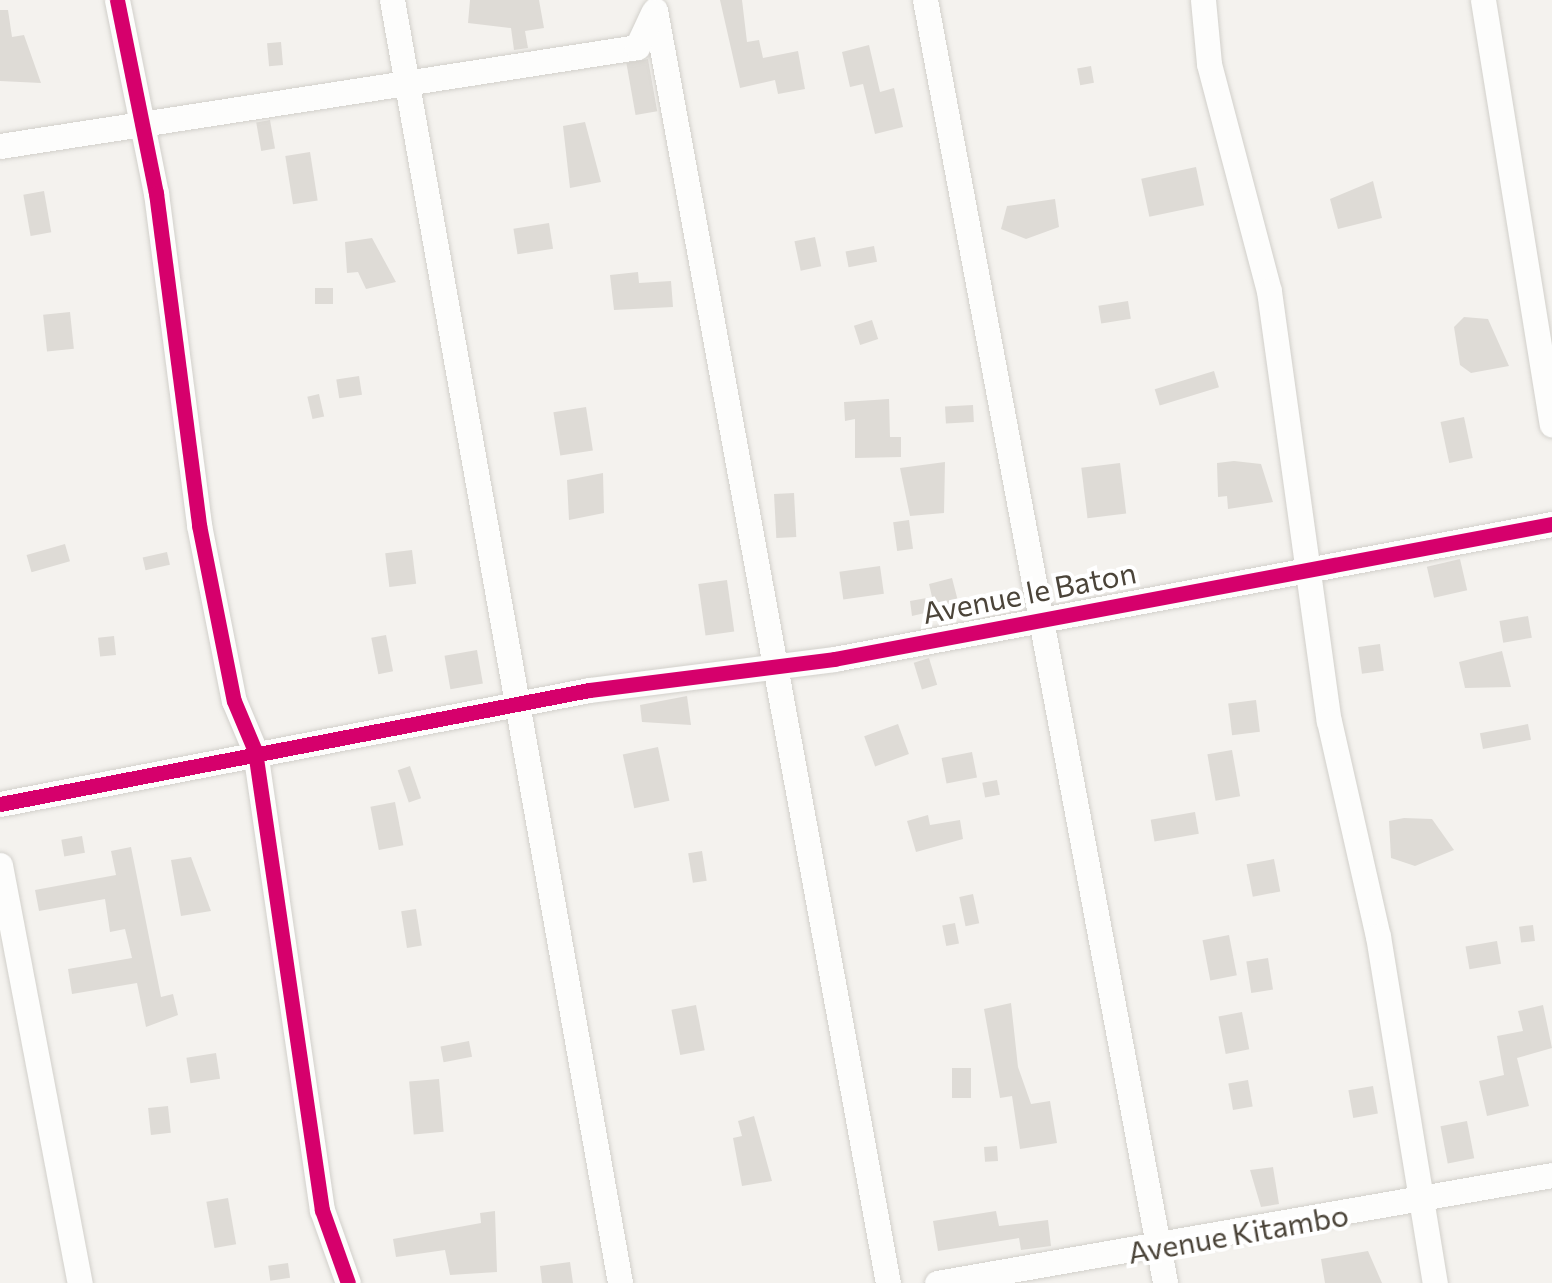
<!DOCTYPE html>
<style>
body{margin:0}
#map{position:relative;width:1552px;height:1283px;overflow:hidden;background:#f4f2ee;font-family:Commissioner,sans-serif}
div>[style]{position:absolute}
.building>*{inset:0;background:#dedbd6;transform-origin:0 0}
.roads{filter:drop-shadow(0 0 2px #d2d0cb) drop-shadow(0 0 2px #d2d0cb)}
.minor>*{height:25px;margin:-12.5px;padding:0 12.5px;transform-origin:12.5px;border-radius:12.5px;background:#fdfdfc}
.cycleway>*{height:15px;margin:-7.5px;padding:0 7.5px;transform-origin:7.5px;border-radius:7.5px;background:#d6006c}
span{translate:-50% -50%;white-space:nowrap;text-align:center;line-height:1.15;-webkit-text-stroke:8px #fff;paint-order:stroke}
.street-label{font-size:30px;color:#4b4439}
</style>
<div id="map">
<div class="building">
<div style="clip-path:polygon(470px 0,539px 0,544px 28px,525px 31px,528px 48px,514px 50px,511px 28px,468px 23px)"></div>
<div style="clip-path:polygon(720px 0,742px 0,747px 42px,759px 40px,763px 58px,798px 51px,805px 89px,778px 94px,775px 80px,740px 88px)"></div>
<div style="clip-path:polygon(0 10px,8px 10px,12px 37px,24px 35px,41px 83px,0 81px)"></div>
<div style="left:281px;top:42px;width:23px;height:14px;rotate:85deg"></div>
<div style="clip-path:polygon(869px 45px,880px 92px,894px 88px,903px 127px,875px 134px,863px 84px,850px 87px,842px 52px)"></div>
<div style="left:648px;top:59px;width:53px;height:22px;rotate:80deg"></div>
<div style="left:1091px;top:66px;width:17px;height:14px;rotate:80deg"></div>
<div style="left:270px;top:120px;width:29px;height:14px;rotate:80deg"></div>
<div style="clip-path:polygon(585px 122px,601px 182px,570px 188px,563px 126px)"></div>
<div style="left:310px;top:152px;width:49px;height:25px;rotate:81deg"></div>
<div style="left:1196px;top:167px;width:39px;height:56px;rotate:78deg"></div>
<div style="clip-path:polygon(1373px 181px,1382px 218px,1338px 229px,1330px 199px)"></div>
<div style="left:44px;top:191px;width:42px;height:21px;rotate:80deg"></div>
<div style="clip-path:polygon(1055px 199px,1059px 227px,1026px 239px,1001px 229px,1007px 206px)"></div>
<div style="left:549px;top:223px;width:26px;height:36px;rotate:81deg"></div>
<div style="left:815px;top:237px;width:30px;height:21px;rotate:78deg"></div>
<div style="clip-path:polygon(372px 238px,396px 282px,366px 289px,358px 272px,347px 273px,345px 242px)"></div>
<div style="left:874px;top:246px;width:16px;height:29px;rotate:79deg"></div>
<div style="clip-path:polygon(638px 272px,639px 283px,671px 281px,673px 307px,614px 310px,610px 275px)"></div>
<div style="left:315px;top:288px;width:18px;height:16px"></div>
<div style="left:1128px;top:301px;width:18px;height:30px;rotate:81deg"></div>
<div style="left:70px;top:312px;width:37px;height:27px;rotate:84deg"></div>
<div style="clip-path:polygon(1464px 317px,1488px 319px,1509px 366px,1471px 373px,1460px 365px,1454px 327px)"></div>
<div style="left:872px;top:320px;width:20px;height:19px;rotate:72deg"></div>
<div style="left:1214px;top:371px;width:17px;height:62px;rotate:73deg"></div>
<div style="left:359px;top:376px;width:19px;height:23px;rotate:81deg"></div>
<div style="left:319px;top:394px;width:23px;height:12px;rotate:77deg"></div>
<div style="clip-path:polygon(889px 399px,890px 437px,901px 437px,901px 457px,855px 458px,855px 419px,845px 421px,844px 402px)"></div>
<div style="left:973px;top:405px;width:17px;height:28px;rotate:87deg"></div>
<div style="left:586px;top:407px;width:44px;height:33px;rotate:81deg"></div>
<div style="left:1464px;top:417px;width:42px;height:24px;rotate:78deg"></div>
<div style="clip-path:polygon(1234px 461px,1261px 464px,1273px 502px,1228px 509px,1227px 496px,1218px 497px,1217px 463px)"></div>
<div style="clip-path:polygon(945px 462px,944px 513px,910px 516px,900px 468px)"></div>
<div style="left:1120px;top:463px;width:51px;height:39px;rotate:83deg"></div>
<div style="clip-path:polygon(603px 473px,604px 513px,569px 520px,567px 480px)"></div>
<div style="left:794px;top:493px;width:44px;height:20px;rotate:87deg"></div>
<div style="left:909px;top:520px;width:29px;height:16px;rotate:82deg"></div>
<div style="left:65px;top:544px;width:18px;height:40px;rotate:74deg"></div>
<div style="left:412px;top:550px;width:34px;height:27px;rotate:83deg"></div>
<div style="left:167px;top:552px;width:13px;height:25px;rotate:77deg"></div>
<div style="left:1460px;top:559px;width:32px;height:34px;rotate:77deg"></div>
<div style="left:880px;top:566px;width:28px;height:41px;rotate:82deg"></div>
<div style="clip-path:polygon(952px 578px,959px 605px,912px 616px,910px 601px,932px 597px,929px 584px)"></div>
<div style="left:727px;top:580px;width:52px;height:29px;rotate:82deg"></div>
<div style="left:1528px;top:616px;width:22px;height:29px;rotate:80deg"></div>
<div style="left:386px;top:635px;width:37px;height:15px;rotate:79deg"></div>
<div style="left:114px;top:636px;width:19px;height:16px;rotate:84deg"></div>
<div style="left:1380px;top:644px;width:27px;height:22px;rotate:82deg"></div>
<div style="left:477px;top:650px;width:34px;height:33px;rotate:80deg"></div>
<div style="clip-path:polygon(1502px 651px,1511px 687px,1465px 688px,1459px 662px)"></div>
<div style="left:929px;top:658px;width:28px;height:16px;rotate:73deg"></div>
<div style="clip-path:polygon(687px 696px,691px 725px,642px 722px,640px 705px)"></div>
<div style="left:1256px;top:700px;width:32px;height:28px;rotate:83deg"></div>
<div style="left:898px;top:724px;width:32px;height:36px;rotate:70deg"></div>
<div style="left:1528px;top:724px;width:16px;height:49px;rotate:79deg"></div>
<div style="left:658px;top:747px;width:55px;height:36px;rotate:78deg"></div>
<div style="left:1232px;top:750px;width:47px;height:25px;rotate:80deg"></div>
<div style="left:972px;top:752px;width:26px;height:31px;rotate:79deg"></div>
<div style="left:410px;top:766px;width:34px;height:13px;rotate:71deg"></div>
<div style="left:997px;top:780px;width:15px;height:15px;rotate:79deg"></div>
<div style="left:395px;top:802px;width:44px;height:25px;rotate:79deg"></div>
<div style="left:1195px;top:812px;width:22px;height:45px;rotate:80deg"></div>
<div style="clip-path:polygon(928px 815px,930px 825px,960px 820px,963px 839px,916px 852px,907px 821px)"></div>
<div style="clip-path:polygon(1404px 818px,1432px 819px,1454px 850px,1415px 866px,1391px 858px,1389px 821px)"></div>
<div style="left:82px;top:836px;width:17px;height:21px;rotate:80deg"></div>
<div style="clip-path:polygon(131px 847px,161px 997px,173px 994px,178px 1015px,146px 1027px,137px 983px,72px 994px,68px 969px,132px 958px,125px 929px,110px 932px,105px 899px,39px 911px,35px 890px,116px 875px,111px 851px)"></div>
<div style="left:702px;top:851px;width:30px;height:14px;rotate:81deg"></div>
<div style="clip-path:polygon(191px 857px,211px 911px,181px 916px,171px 860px)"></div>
<div style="left:1274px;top:859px;width:33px;height:28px;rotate:79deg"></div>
<div style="left:973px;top:894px;width:30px;height:14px;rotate:78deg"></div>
<div style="left:416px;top:909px;width:37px;height:15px;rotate:81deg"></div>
<div style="left:955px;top:923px;width:21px;height:13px;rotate:79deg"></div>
<div style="left:1533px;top:925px;width:16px;height:14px;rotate:83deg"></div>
<div style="left:1229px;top:935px;width:41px;height:27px;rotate:79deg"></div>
<div style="left:1497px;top:941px;width:23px;height:32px;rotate:80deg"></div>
<div style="left:1268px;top:958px;width:32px;height:22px;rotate:81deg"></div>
<div style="clip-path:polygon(1011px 1003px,1018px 1067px,1031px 1104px,1050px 1101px,1057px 1143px,1020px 1149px,1012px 1096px,1000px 1098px,984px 1009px)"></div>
<div style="left:696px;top:1005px;width:46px;height:25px;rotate:79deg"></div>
<div style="clip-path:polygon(1543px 1005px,1552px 1048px,1517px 1058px,1529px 1106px,1487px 1116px,1479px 1081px,1504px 1075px,1497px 1036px,1523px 1031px,1518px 1011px)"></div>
<div style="left:1242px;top:1012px;width:38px;height:24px;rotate:79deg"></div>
<div style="left:469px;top:1041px;width:16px;height:29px;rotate:79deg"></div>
<div style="left:216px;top:1053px;width:26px;height:30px;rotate:81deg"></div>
<div style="left:952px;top:1068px;width:19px;height:30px"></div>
<div style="left:439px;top:1079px;width:53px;height:30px;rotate:85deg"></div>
<div style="left:1248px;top:1080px;width:27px;height:20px;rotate:80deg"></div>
<div style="left:1373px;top:1086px;width:28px;height:25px;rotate:80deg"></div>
<div style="left:168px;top:1106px;width:27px;height:20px;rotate:84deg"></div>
<div style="clip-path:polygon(754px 1116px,772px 1181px,742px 1186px,733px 1138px,742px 1136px,738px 1121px)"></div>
<div style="left:1467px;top:1121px;width:38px;height:27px;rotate:79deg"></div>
<div style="left:997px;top:1146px;width:15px;height:13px;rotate:86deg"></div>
<div style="clip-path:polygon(1273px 1167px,1279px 1204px,1261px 1207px,1250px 1170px)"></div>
<div style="left:228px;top:1198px;width:47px;height:22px;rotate:80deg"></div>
<div style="clip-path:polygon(495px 1211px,497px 1272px,450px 1275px,445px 1250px,396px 1257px,393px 1239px,481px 1223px,480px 1213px)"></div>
<div style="clip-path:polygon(996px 1211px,999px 1226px,1048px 1220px,1051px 1246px,1021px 1250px,1019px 1238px,938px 1251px,933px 1221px)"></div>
<div style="clip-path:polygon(1368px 1251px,1382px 1283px,1325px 1283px,1321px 1259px)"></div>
<div style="clip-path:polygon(570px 1262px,573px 1283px,542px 1283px,540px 1266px)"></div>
<div style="left:288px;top:1263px;width:15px;height:20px;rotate:82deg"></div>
</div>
<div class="roads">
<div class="minor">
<div style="left:117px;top:0;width:197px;rotate:78.6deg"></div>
<div style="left:156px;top:193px;width:335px;rotate:82.6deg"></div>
<div style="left:199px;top:525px;width:179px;rotate:78.8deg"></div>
<div style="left:234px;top:701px;width:54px;rotate:67.2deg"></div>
<div style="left:255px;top:751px;width:464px;rotate:81.7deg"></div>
<div style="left:322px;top:1210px;width:77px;rotate:70.4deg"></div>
<div style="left:392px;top:0;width:1303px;rotate:79.92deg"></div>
<div style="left:925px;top:0;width:1305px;rotate:79.4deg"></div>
<div style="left:1203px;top:0;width:64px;rotate:84.6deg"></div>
<div style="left:1209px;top:64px;width:235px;rotate:75.2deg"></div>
<div style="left:1269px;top:291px;width:434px;rotate:82.1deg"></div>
<div style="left:1329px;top:721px;width:221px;rotate:77.2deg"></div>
<div style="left:1378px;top:936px;width:352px;rotate:80.7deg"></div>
<div style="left:1483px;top:0;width:430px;rotate:80.8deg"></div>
<div style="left:655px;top:10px;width:1294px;rotate:79.63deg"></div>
<div style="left:0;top:146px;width:645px;rotate:-8.83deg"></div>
<div style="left:637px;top:47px;width:38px;rotate:-65deg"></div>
<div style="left:0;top:804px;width:600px;rotate:-10.95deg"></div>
<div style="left:589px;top:690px;width:247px;rotate:-7.2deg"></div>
<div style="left:834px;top:659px;width:731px;rotate:-10.65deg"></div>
<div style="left:0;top:865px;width:426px;rotate:79.2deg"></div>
<div style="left:937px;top:1283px;width:624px;rotate:-9.96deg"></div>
</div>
</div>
<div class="cycleway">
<div style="left:117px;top:0;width:197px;rotate:78.6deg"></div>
<div style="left:156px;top:193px;width:335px;rotate:82.6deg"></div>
<div style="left:199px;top:525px;width:179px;rotate:78.8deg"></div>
<div style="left:234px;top:701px;width:54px;rotate:67.2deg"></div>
<div style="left:255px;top:751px;width:464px;rotate:81.7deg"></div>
<div style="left:322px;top:1210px;width:77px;rotate:70.4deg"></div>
<div style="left:0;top:804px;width:600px;rotate:-10.95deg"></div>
<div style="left:589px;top:690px;width:247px;rotate:-7.2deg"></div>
<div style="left:834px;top:659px;width:731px;rotate:-10.65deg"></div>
</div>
<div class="street-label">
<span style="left:1029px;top:592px;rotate:-11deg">Avenue le Baton</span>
<span style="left:1238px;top:1233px;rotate:-10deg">Avenue Kitambo</span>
</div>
</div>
